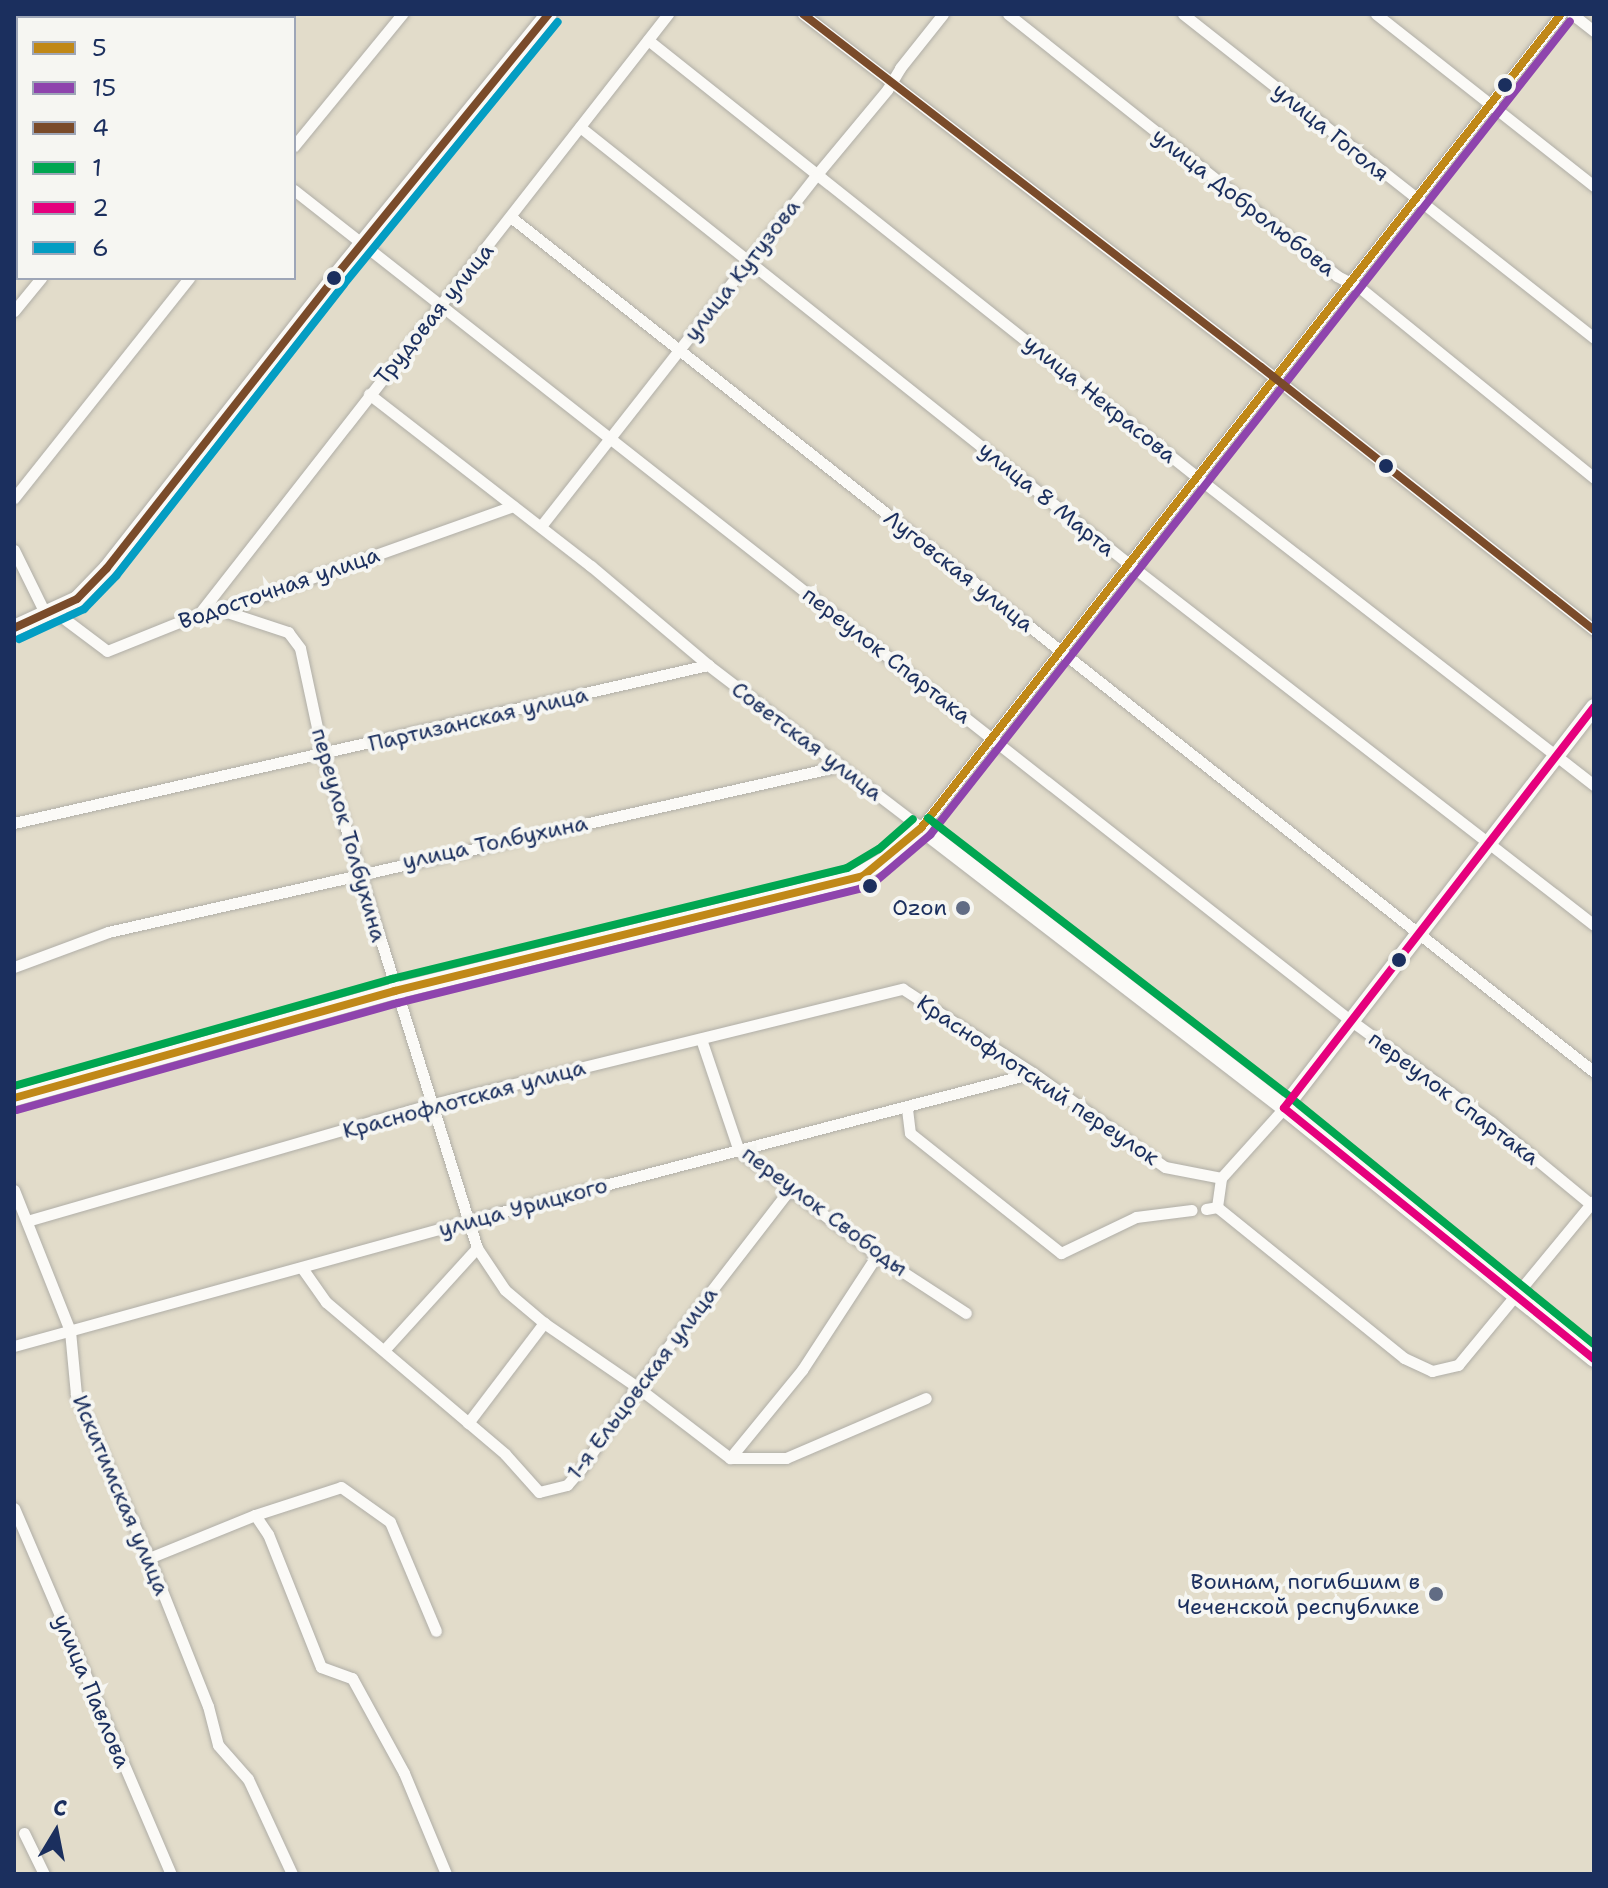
<!DOCTYPE html>
<meta charset="utf-8">
<style>
body{margin:0}
#map{position:relative;width:1608px;height:1888px;overflow:hidden;background:#e2dcca;font-family:"Shantell Sans",sans-serif}
div>[style]{position:absolute}
.roads{filter:drop-shadow(0 0 2px #b0aea7) drop-shadow(0 0 2px #b0aea7)}
.street>*{height:11px;margin:-5.5px;padding:0 5.5px;transform-origin:5.5px;border-radius:5.5px;background:#fbfaf7}
.secondary>*{height:16px;margin:-8px;padding:0 8px;transform-origin:8px;border-radius:8px;background:#fbfaf7}
.bus-1>*{height:8px;margin:-4px;padding:0 4px;transform-origin:4px;border-radius:4px;background:#c08818}
.bus-2>*{height:8px;margin:-4px;padding:0 4px;transform-origin:4px;border-radius:4px;background:#8e44ad}
.bus-3>*{height:8px;margin:-4px;padding:0 4px;transform-origin:4px;border-radius:4px;background:#7a4b2a}
.bus-4>*{height:8px;margin:-4px;padding:0 4px;transform-origin:4px;border-radius:4px;background:#00a651}
.bus-5>*{height:8px;margin:-4px;padding:0 4px;transform-origin:4px;border-radius:4px;background:#e5007d}
.bus-6>*{height:8px;margin:-4px;padding:0 4px;transform-origin:4px;border-radius:4px;background:#039dc3}
.dots>*{width:22px;height:22px;translate:-50% -50%;box-sizing:border-box;border:4px solid #f6f6f2;border-radius:50%}
span{translate:-50% -50%;white-space:nowrap;text-align:center;line-height:1.15;-webkit-text-stroke:8px #f6f6f2;paint-order:stroke}
.street-label{font-size:22px;color:#1b2f5e}
.poi-label{font-size:22px;color:#1b2f5e}
.right{translate:-100% -50%;text-align:right}
.frame{position:absolute;inset:0;border:16px solid #1b2f5e;pointer-events:none}
.legend{position:absolute;left:16px;top:16px;width:280px;height:264px;box-sizing:border-box;background:#f6f6f2;border:2px solid #9ea6b7;margin:0;padding:10px 14px;list-style:none;font-size:24px;color:#1b2f5e}
.legend li{display:flex;align-items:center;gap:16px;height:40px}
.legend b{width:40px;border:2px solid #9ea6b7}
.north{position:absolute;left:16px;top:1792px;width:80px;height:80px;-webkit-text-stroke:6px #f6f6f2;paint-order:stroke;rotate:10deg;font-size:22px;font-weight:700;line-height:32px;text-align:center;color:#1b2f5e}
.north::after{content:'';display:block;margin:auto;width:28px;height:36px;background:#1b2f5e;clip-path:polygon(50% 0,100% 100%,50% 72%,0 100%)}
</style>
<div id="map">
<div class="roads">
<div class="street">
<div style="left:163px;top:14px;width:4px;rotate:63deg"></div>
<div style="left:803px;top:14px;width:578px;rotate:37.62deg"></div>
<div style="left:1261px;top:367px;width:424px;rotate:38.3deg"></div>
<div style="left:1008px;top:14px;width:421px;rotate:38.5deg"></div>
<div style="left:1337px;top:276px;width:25px;rotate:27deg"></div>
<div style="left:1359px;top:287px;width:303px;rotate:39.1deg"></div>
<div style="left:1183px;top:14px;width:523px;rotate:38.25deg"></div>
<div style="left:1376px;top:14px;width:278px;rotate:38.3deg"></div>
<div style="left:1572px;top:14px;width:28px;rotate:38deg"></div>
<div style="left:122px;top:18px;width:11px;rotate:-22deg"></div>
<div style="left:648px;top:40px;width:714px;rotate:38.52deg"></div>
<div style="left:1207px;top:485px;width:490px;rotate:37.8deg"></div>
<div style="left:14px;top:61px;width:4px;rotate:-14deg"></div>
<div style="left:580px;top:127px;width:708px;rotate:38.52deg"></div>
<div style="left:1134px;top:568px;width:582px;rotate:37.81deg"></div>
<div style="left:294px;top:146px;width:171px;rotate:-50.7deg"></div>
<div style="left:294px;top:190px;width:1343px;rotate:38.17deg"></div>
<div style="left:1350px;top:1020px;width:174px;rotate:35.9deg"></div>
<div style="left:1491px;top:1122px;width:134px;rotate:39.5deg"></div>
<div style="left:14px;top:191px;width:4px;rotate:-27deg"></div>
<div style="left:512px;top:218px;width:1378px;rotate:38.28deg"></div>
<div style="left:14px;top:311px;width:43px;rotate:-50.7deg"></div>
<div style="left:369px;top:394px;width:281px;rotate:37.8deg"></div>
<div style="left:591px;top:566px;width:153px;rotate:40.2deg"></div>
<div style="left:708px;top:665px;width:268px;rotate:37.4deg"></div>
<div style="left:921px;top:828px;width:1035px;rotate:-51.82deg"></div>
<div style="left:14px;top:498px;width:281px;rotate:-51.5deg"></div>
<div style="left:541px;top:526px;width:449px;rotate:-51.9deg"></div>
<div style="left:818px;top:173px;width:108px;rotate:-50.3deg"></div>
<div style="left:887px;top:90px;width:26px;rotate:-59deg"></div>
<div style="left:900px;top:68px;width:69px;rotate:-51.5deg"></div>
<div style="left:14px;top:550px;width:72px;rotate:63.8deg"></div>
<div style="left:221px;top:610px;width:71px;rotate:18.2deg"></div>
<div style="left:288px;top:632px;width:20px;rotate:53deg"></div>
<div style="left:300px;top:648px;width:109px;rotate:77.9deg"></div>
<div style="left:323px;top:755px;width:516px;rotate:72.65deg"></div>
<div style="left:477px;top:1248px;width:50px;rotate:56.3deg"></div>
<div style="left:505px;top:1290px;width:51px;rotate:40.2deg"></div>
<div style="left:544px;top:1323px;width:113px;rotate:34.5deg"></div>
<div style="left:637px;top:1387px;width:117px;rotate:37.4deg"></div>
<div style="left:54px;top:611px;width:66px;rotate:37deg"></div>
<div style="left:107px;top:651px;width:99px;rotate:-21.9deg"></div>
<div style="left:199px;top:614px;width:22px;rotate:-10deg"></div>
<div style="left:221px;top:610px;width:310px;rotate:-19.6deg"></div>
<div style="left:199px;top:614px;width:762px;rotate:-51.99deg"></div>
<div style="left:14px;top:823px;width:712px;rotate:-12.83deg"></div>
<div style="left:14px;top:967px;width:100px;rotate:-20.4deg"></div>
<div style="left:108px;top:932px;width:751px;rotate:-12.78deg"></div>
<div style="left:701px;top:1039px;width:118px;rotate:71.3deg"></div>
<div style="left:739px;top:1151px;width:173px;rotate:37deg"></div>
<div style="left:877px;top:1255px;width:106px;rotate:33.1deg"></div>
<div style="left:907px;top:1109px;width:24px;rotate:83deg"></div>
<div style="left:910px;top:1133px;width:193px;rotate:38.5deg"></div>
<div style="left:1061px;top:1253px;width:83px;rotate:-25.6deg"></div>
<div style="left:1136px;top:1217px;width:56px;rotate:-7.1deg"></div>
<div style="left:14px;top:1190px;width:152px;rotate:68.3deg"></div>
<div style="left:70px;top:1331px;width:63px;rotate:84.6deg"></div>
<div style="left:76px;top:1394px;width:180px;rotate:66deg"></div>
<div style="left:149px;top:1558px;width:159px;rotate:68.3deg"></div>
<div style="left:208px;top:1706px;width:40px;rotate:75.6deg"></div>
<div style="left:218px;top:1745px;width:45px;rotate:48.6deg"></div>
<div style="left:248px;top:1779px;width:105px;rotate:65.1deg"></div>
<div style="left:1217px;top:1207px;width:240px;rotate:38.9deg"></div>
<div style="left:1404px;top:1358px;width:31px;rotate:25deg"></div>
<div style="left:1432px;top:1371px;width:27px;rotate:-13deg"></div>
<div style="left:1458px;top:1365px;width:212px;rotate:-50.5deg"></div>
<div style="left:1206px;top:1209px;width:11px;rotate:-10deg"></div>
<div style="left:1217px;top:1207px;width:29px;rotate:-82deg"></div>
<div style="left:1221px;top:1178px;width:94px;rotate:-48deg"></div>
<div style="left:27px;top:1221px;width:418px;rotate:-16.1deg"></div>
<div style="left:429px;top:1105px;width:488px;rotate:-13.8deg"></div>
<div style="left:903px;top:989px;width:155px;rotate:32.9deg"></div>
<div style="left:1033px;top:1073px;width:162px;rotate:35.5deg"></div>
<div style="left:1165px;top:1167px;width:57px;rotate:11.1deg"></div>
<div style="left:302px;top:1268px;width:42px;rotate:54.8deg"></div>
<div style="left:326px;top:1302px;width:235px;rotate:40.3deg"></div>
<div style="left:505px;top:1454px;width:51px;rotate:48.2deg"></div>
<div style="left:539px;top:1492px;width:29px;rotate:-14deg"></div>
<div style="left:567px;top:1485px;width:21px;rotate:-49deg"></div>
<div style="left:581px;top:1469px;width:99px;rotate:-55.7deg"></div>
<div style="left:637px;top:1387px;width:249px;rotate:-52.3deg"></div>
<div style="left:14px;top:1346px;width:470px;rotate:-15.4deg"></div>
<div style="left:467px;top:1221px;width:585px;rotate:-14.65deg"></div>
<div style="left:385px;top:1349px;width:137px;rotate:-47.7deg"></div>
<div style="left:468px;top:1423px;width:126px;rotate:-52.8deg"></div>
<div style="left:730px;top:1458px;width:114px;rotate:-50.7deg"></div>
<div style="left:802px;top:1370px;width:137px;rotate:-56.9deg"></div>
<div style="left:730px;top:1458px;width:56px"></div>
<div style="left:786px;top:1458px;width:152px;rotate:-23.2deg"></div>
<div style="left:14px;top:1508px;width:398px;rotate:66.8deg"></div>
<div style="left:255px;top:1515px;width:23px;rotate:56deg"></div>
<div style="left:268px;top:1534px;width:143px;rotate:68.3deg"></div>
<div style="left:321px;top:1667px;width:33px;rotate:20deg"></div>
<div style="left:352px;top:1678px;width:108px;rotate:61.3deg"></div>
<div style="left:404px;top:1773px;width:109px;rotate:67.4deg"></div>
<div style="left:149px;top:1558px;width:114px;rotate:-22.1deg"></div>
<div style="left:255px;top:1515px;width:90px;rotate:-18deg"></div>
<div style="left:341px;top:1487px;width:60px;rotate:35.5deg"></div>
<div style="left:390px;top:1522px;width:118px;rotate:67.1deg"></div>
<div style="left:24px;top:1833px;width:46px;rotate:64deg"></div>
</div>
<div class="secondary">
<div style="left:14px;top:628px;width:69px;rotate:-24.7deg"></div>
<div style="left:77px;top:599px;width:43px;rotate:-45.9deg"></div>
<div style="left:107px;top:568px;width:370px;rotate:-51.9deg"></div>
<div style="left:335px;top:277px;width:339px;rotate:-50.9deg"></div>
<div style="left:14px;top:1098px;width:396px;rotate:-15.7deg"></div>
<div style="left:395px;top:991px;width:471px;rotate:-13.8deg"></div>
<div style="left:852px;top:879px;width:39px;rotate:-30deg"></div>
<div style="left:886px;top:859px;width:47px;rotate:-41.5deg"></div>
<div style="left:921px;top:828px;width:458px;rotate:37.6deg"></div>
<div style="left:1284px;top:1108px;width:399px;rotate:39deg"></div>
<div style="left:1284px;top:1108px;width:507px;rotate:-52.29deg"></div>
</div>
</div>
<div class="bus-1">
<div style="left:14px;top:1098px;width:396px;rotate:-15.7deg"></div>
<div style="left:395px;top:991px;width:482px;rotate:-13.8deg"></div>
<div style="left:863px;top:876px;width:75px;rotate:-39.6deg"></div>
<div style="left:921px;top:828px;width:1035px;rotate:-51.82deg"></div>
</div>
<div class="bus-2">
<div style="left:17px;top:1110px;width:396px;rotate:-15.7deg"></div>
<div style="left:398px;top:1003px;width:486px;rotate:-13.9deg"></div>
<div style="left:870px;top:886px;width:79px;rotate:-40.4deg"></div>
<div style="left:930px;top:835px;width:1035px;rotate:-51.82deg"></div>
</div>
<div class="bus-3">
<div style="left:803px;top:14px;width:578px;rotate:37.62deg"></div>
<div style="left:1261px;top:367px;width:424px;rotate:38.3deg"></div>
<div style="left:14px;top:628px;width:69px;rotate:-24.7deg"></div>
<div style="left:77px;top:599px;width:43px;rotate:-45.9deg"></div>
<div style="left:107px;top:568px;width:370px;rotate:-51.9deg"></div>
<div style="left:335px;top:277px;width:339px;rotate:-50.9deg"></div>
</div>
<div class="bus-4">
<div style="left:928px;top:818px;width:458px;rotate:37.6deg"></div>
<div style="left:1291px;top:1098px;width:390px;rotate:39.1deg"></div>
<div style="left:14px;top:1086px;width:393px;rotate:-15.8deg"></div>
<div style="left:392px;top:979px;width:468px;rotate:-13.7deg"></div>
<div style="left:847px;top:868px;width:37px;rotate:-31deg"></div>
<div style="left:879px;top:849px;width:45px;rotate:-41.4deg"></div>
</div>
<div class="bus-5">
<div style="left:1284px;top:1108px;width:507px;rotate:-52.29deg"></div>
<div style="left:1284px;top:1108px;width:399px;rotate:39deg"></div>
</div>
<div class="bus-6">
<div style="left:19px;top:639px;width:72px;rotate:-24.8deg"></div>
<div style="left:84px;top:609px;width:46px;rotate:-45.9deg"></div>
<div style="left:116px;top:576px;width:370px;rotate:-52deg"></div>
<div style="left:344px;top:284px;width:338px;rotate:-50.8deg"></div>
</div>
<div class="dots">
<div style="left:1505px;top:85px;background:#1b2f5e"></div>
<div style="left:334px;top:278px;background:#1b2f5e"></div>
<div style="left:1386px;top:466px;background:#1b2f5e"></div>
<div style="left:870px;top:886px;background:#1b2f5e"></div>
<div style="left:963px;top:908px;background:#616c84"></div>
<div style="left:1399px;top:960px;background:#1b2f5e"></div>
<div style="left:1436px;top:1594px;background:#616c84"></div>
</div>
<div class="street-label">
<span style="left:1331px;top:132px;rotate:39deg">улица Гоголя</span>
<span style="left:1244px;top:202px;rotate:38deg">улица Добролюбова</span>
<span style="left:742px;top:270px;rotate:-52deg">улица Кутузова</span>
<span style="left:434px;top:314px;rotate:-51deg">Трудовая улица</span>
<span style="left:1100px;top:399px;rotate:39deg">улица Некрасова</span>
<span style="left:1047px;top:499px;rotate:39deg">улица 8 Марта</span>
<span style="left:959px;top:571px;rotate:38deg">Луговская улица</span>
<span style="left:279px;top:588px;rotate:-19deg">Водосточная улица</span>
<span style="left:887px;top:655px;rotate:38deg">переулок Спартака</span>
<span style="left:478px;top:719px;rotate:-13deg">Партизанская улица</span>
<span style="left:807px;top:741px;rotate:37deg">Советская улица</span>
<span style="left:349px;top:835px;rotate:74deg">переулок Толбухина</span>
<span style="left:495px;top:842px;rotate:-12deg">улица Толбухина</span>
<span style="left:1038px;top:1080px;rotate:34deg">Краснофлотский переулок</span>
<span style="left:1454px;top:1098px;rotate:37deg">переулок Спартака</span>
<span style="left:464px;top:1099px;rotate:-15deg">Краснофлотская улица</span>
<span style="left:523px;top:1207px;rotate:-15deg">улица Урицкого</span>
<span style="left:825px;top:1211px;rotate:37deg">переулок Свободы</span>
<span style="left:642px;top:1383px;rotate:-53deg">1-я Ельцовская улица</span>
<span style="left:121px;top:1495px;rotate:67deg">Искитимская улица</span>
<span style="left:92px;top:1691px;rotate:67deg">улица Павлова</span>
</div>
<div class="poi-label">
<span class="right" style="left:947px;top:908px">Ozon</span>
<span class="right" style="left:1420px;top:1594px">Воинам, погибшим в<br>Чеченской республике</span>
</div>
<div class="frame"></div>
<ul class="legend">
<li><b style="height:10px;background:#c08818"></b>5</li>
<li><b style="height:10px;background:#8e44ad"></b>15</li>
<li><b style="height:10px;background:#7a4b2a"></b>4</li>
<li><b style="height:10px;background:#00a651"></b>1</li>
<li><b style="height:10px;background:#e5007d"></b>2</li>
<li><b style="height:10px;background:#039dc3"></b>6</li>
</ul>
<div class="north">С</div>
</div>
